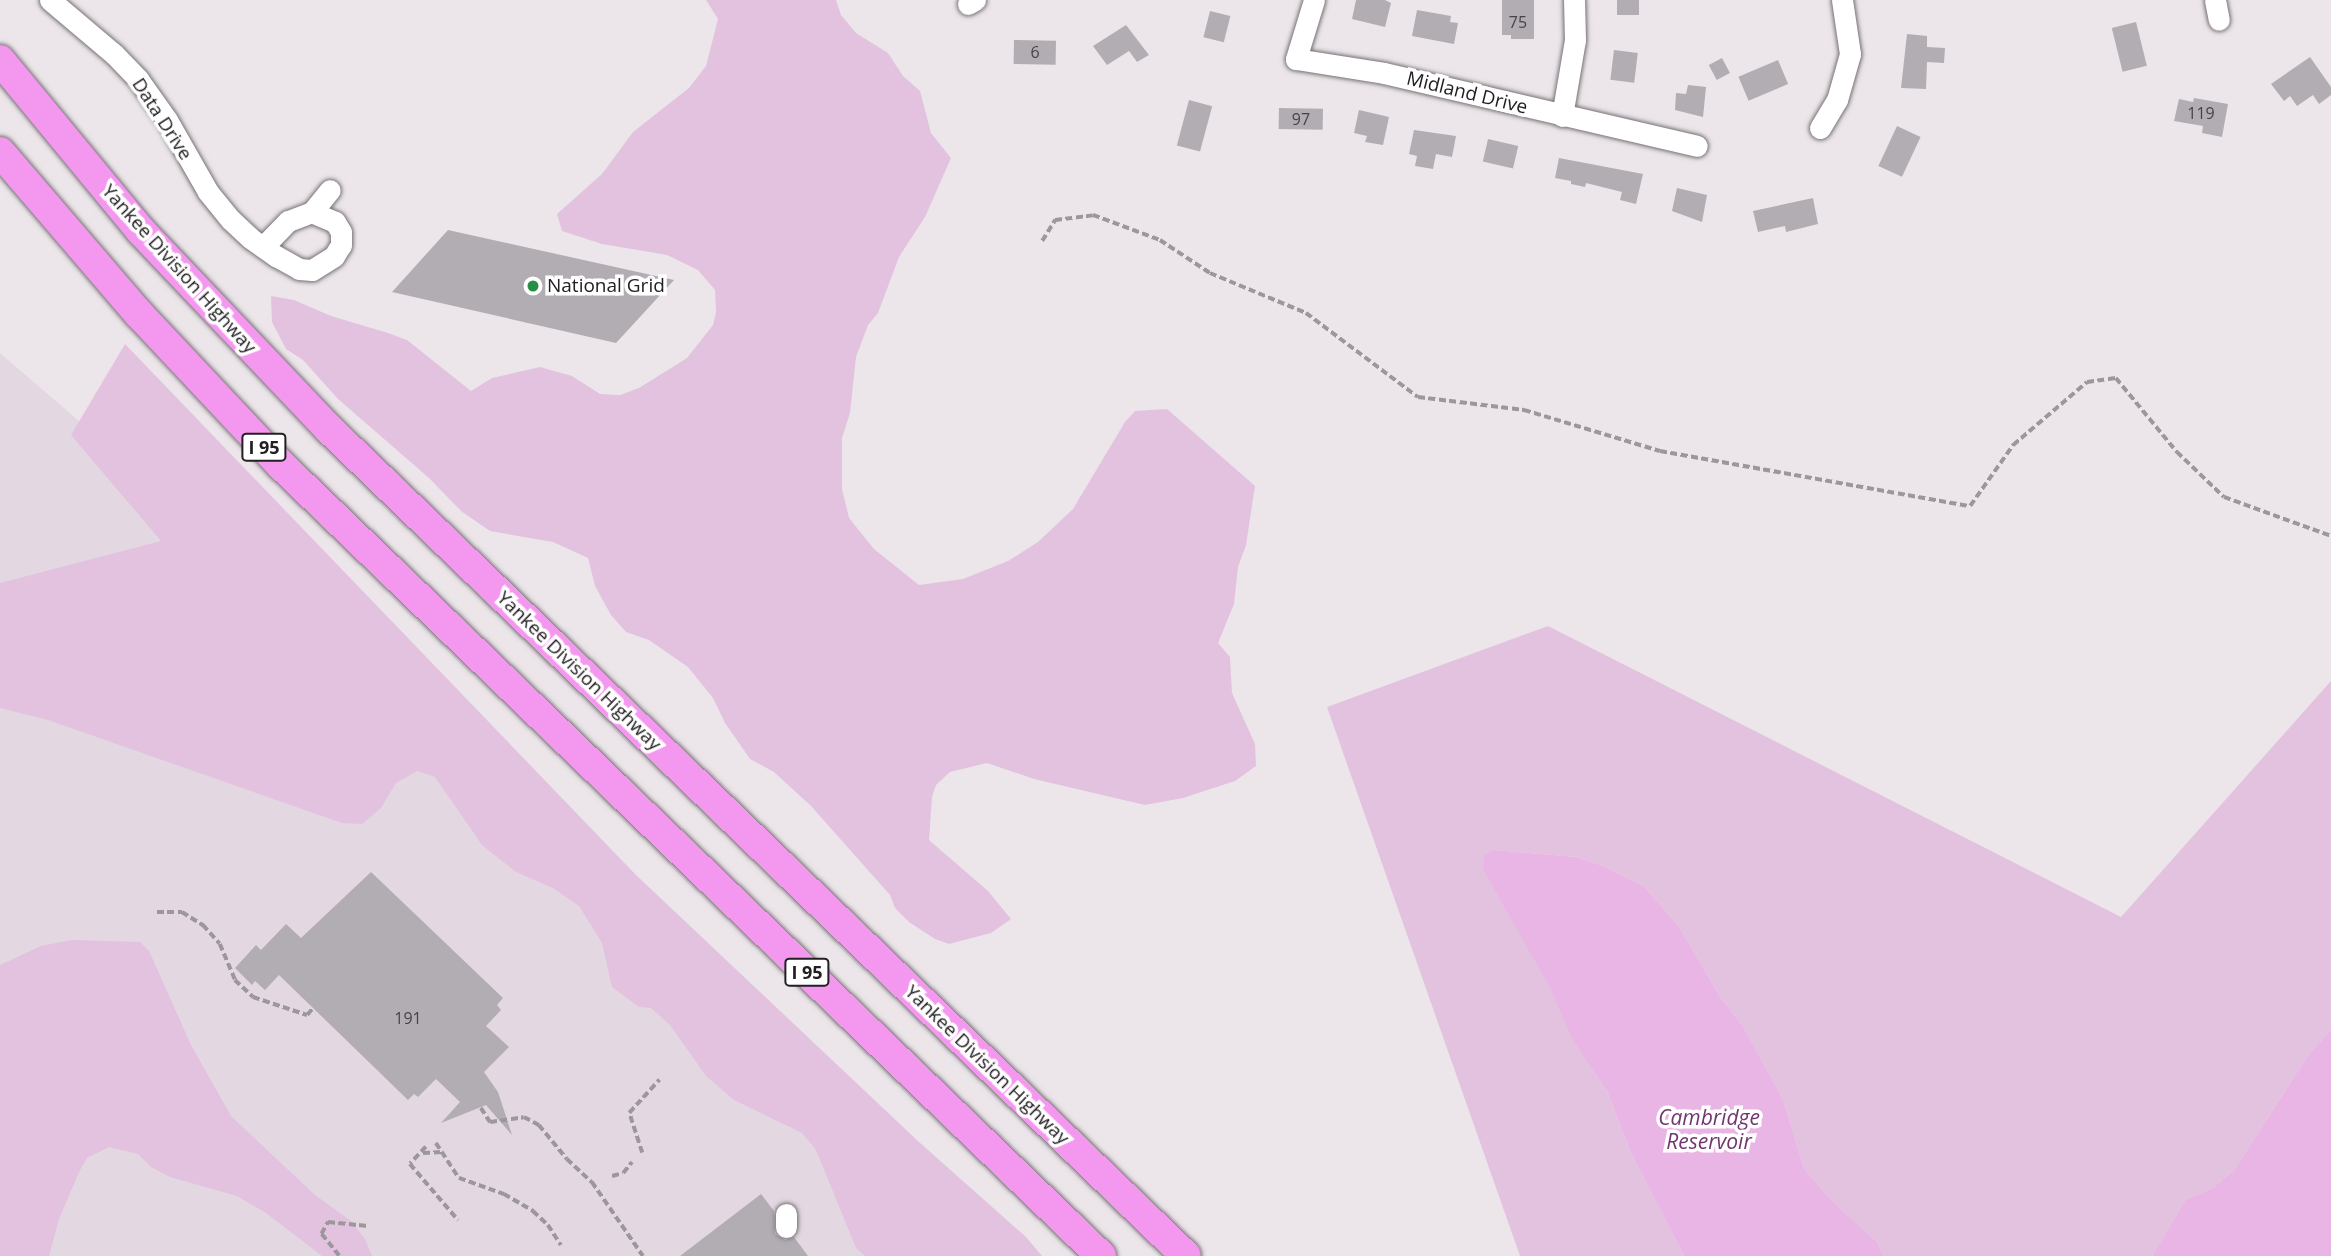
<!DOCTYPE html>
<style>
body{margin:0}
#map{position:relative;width:2331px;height:1256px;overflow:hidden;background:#ece6eb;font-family:"Open Sans",sans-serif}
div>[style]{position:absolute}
.built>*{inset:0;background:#e3d7e2}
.green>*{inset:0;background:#e2c2df}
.water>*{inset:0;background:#e9b5e5}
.building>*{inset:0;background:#b2adb2;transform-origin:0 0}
.path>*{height:3.5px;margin-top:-1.75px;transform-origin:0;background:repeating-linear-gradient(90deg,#9b979b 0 7px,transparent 0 10.5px)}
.roads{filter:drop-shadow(0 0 2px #777276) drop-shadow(0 0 2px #777276)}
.minor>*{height:21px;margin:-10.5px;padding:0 10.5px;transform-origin:10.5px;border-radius:10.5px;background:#fff}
.highway>*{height:30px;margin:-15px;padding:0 15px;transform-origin:15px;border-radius:15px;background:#f497ef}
.dots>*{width:19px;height:19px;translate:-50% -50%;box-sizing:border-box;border:4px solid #fff;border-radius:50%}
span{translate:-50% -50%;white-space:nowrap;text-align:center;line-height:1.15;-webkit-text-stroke:7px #fff;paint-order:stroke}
.number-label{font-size:16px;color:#464346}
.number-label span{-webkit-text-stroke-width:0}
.shield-label span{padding:2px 5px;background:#fff;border:2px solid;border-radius:5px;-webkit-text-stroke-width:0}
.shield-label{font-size:18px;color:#222022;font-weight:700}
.street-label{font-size:19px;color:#222022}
.poi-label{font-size:19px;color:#222022}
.left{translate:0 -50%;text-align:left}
.water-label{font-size:21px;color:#72356f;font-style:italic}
</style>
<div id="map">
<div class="built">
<div style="clip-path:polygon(0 353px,255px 573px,0 634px)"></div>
<div style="clip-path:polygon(291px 603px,968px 1256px,0 1256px,0 671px)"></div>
</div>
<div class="green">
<div style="clip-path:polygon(706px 0,836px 0,841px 15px,856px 33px,888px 53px,903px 76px,920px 91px,931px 133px,951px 158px,925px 217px,899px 257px,878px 313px,868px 325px,856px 357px,850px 413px,842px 438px,842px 489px,849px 518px,874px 549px,919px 585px,963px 579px,1008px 561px,1038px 542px,1073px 509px,1125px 422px,1135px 411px,1167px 409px,1255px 486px,1246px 545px,1238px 567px,1234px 604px,1218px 643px,1230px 657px,1232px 693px,1255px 744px,1256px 766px,1235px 781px,1183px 798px,1145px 805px,1034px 779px,987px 763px,950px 772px,936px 785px,932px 797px,929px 840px,988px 891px,1011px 919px,991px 933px,949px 944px,935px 939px,909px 922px,895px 908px,890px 895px,811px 806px,774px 772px,750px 759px,725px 723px,713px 698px,688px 667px,649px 640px,626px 632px,611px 615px,595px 586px,588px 558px,553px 542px,490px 531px,461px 511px,429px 478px,338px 399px,303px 360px,286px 349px,272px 322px,271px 296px,294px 300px,331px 316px,388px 333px,407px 340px,471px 391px,492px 378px,540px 367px,572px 376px,600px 394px,620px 395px,639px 388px,687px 358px,713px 325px,716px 312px,715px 290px,698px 270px,667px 255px,602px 244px,562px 231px,557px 214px,602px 174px,633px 132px,689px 88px,706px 66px,718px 19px)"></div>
<div style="clip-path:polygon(125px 344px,635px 874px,919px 1142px,1026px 1237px,1042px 1256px,865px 1256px,856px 1248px,816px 1150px,802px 1133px,734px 1100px,706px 1076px,670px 1025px,651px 1008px,639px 1007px,612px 987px,602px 943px,579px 906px,553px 888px,516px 872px,482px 845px,435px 777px,417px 771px,396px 783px,381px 808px,362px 824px,342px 823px,48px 720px,0 708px,0 583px,161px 541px,71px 435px)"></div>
<div style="clip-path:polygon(1548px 626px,2121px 917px,2331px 681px,2331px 1030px,2309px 1054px,2234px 1170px,2213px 1188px,2186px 1199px,2152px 1256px,1884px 1256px,1877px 1242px,1830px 1199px,1804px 1168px,1783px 1099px,1744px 1028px,1719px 995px,1680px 928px,1644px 886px,1601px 865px,1576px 857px,1494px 850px,1574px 1040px,1607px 1091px,1631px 1153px,1684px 1256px,1520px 1256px,1327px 707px)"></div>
<div style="clip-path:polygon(72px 940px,140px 942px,149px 951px,191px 1045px,231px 1116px,315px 1195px,351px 1221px,365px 1239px,372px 1256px,322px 1256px,266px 1213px,237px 1196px,170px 1177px,151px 1167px,138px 1154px,109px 1147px,87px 1158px,79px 1172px,59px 1219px,49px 1256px,0 1256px,0 965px,41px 946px)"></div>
</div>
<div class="water">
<div style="clip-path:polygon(1494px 850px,1576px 857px,1601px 865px,1644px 886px,1680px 928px,1719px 995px,1744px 1028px,1783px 1099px,1804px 1168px,1830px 1199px,1877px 1242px,1884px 1256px,1684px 1256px,1631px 1153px,1607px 1091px,1573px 1040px,1550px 988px,1483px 869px,1484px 856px)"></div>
<div style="clip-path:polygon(2331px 1030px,2331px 1256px,2152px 1256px,2186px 1199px,2213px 1188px,2234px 1170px,2309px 1054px)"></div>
</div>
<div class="building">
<div style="clip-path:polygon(1356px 0,1385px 0,1391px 3px,1385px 27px,1352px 19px)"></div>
<div style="clip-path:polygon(1502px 0,1534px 0,1534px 39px,1511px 39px,1511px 35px,1502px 35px)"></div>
<div style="left:1617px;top:0;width:22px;height:15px"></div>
<div style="clip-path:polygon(1417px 10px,1451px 16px,1450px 22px,1458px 23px,1454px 44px,1412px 36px)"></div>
<div style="left:1210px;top:11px;width:21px;height:27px;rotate:14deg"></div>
<div style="left:2136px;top:22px;width:45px;height:25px;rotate:76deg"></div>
<div style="clip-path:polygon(1126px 25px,1149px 55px,1137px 62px,1129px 51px,1107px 65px,1093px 46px)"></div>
<div style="clip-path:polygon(1907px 34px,1927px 36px,1927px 47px,1945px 48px,1944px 63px,1927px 62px,1926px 89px,1901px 88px)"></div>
<div style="left:1014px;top:40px;width:42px;height:24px;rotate:1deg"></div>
<div style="left:1614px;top:50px;width:24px;height:30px;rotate:7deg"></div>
<div style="clip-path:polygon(2310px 57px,2331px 87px,2331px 95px,2319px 104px,2313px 95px,2297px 106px,2290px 96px,2284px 101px,2271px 84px)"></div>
<div style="left:1722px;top:58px;width:17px;height:15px;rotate:62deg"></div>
<div style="left:1778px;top:60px;width:26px;height:43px;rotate:67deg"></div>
<div style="clip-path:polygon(1688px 85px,1706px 87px,1703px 117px,1675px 110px,1676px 93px,1686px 94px)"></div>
<div style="clip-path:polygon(2194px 98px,2228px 104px,2222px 137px,2202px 133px,2203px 126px,2174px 121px,2179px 99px,2193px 102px)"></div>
<div style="left:1189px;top:100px;width:24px;height:47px;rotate:15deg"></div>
<div style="left:1279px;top:108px;width:44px;height:21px;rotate:1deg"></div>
<div style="clip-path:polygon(1359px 110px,1389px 117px,1383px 145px,1365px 142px,1367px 136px,1354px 133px)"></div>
<div style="left:1897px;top:126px;width:26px;height:44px;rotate:25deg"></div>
<div style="clip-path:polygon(1414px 130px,1456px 136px,1452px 157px,1436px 154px,1433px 169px,1415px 166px,1417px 156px,1409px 154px)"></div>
<div style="left:1488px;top:139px;width:31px;height:23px;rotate:13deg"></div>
<div style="clip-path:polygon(1559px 158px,1643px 174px,1636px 204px,1620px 200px,1622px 192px,1586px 183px,1585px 187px,1571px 184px,1571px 181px,1555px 178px)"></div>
<div style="clip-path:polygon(1677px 188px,1707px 195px,1702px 222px,1672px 211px)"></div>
<div style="clip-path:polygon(1813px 198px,1818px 224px,1786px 232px,1785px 226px,1758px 232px,1753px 211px)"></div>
<div style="clip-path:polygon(448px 230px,674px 280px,616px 343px,392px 292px)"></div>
<div style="clip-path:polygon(371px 872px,503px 998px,497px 1005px,501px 1010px,486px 1026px,509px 1047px,484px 1072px,498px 1092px,512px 1135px,486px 1105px,441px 1123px,460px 1102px,436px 1079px,418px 1097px,414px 1094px,408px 1100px,279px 975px,265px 990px,255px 981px,252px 985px,235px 968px,256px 945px,261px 950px,286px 924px,301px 938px)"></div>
<div style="clip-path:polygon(761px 1194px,774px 1211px,775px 1234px,785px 1240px,794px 1237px,808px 1256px,680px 1256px)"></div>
</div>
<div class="path">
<div style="left:1042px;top:241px;width:25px;rotate:-58deg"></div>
<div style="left:1055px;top:220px;width:38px;rotate:-7deg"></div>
<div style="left:1093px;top:215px;width:72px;rotate:20.5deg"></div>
<div style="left:1160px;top:240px;width:60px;rotate:33.4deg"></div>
<div style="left:1210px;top:273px;width:104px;rotate:22.6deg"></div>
<div style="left:1306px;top:313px;width:140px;rotate:36.9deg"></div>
<div style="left:1418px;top:397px;width:107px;rotate:7deg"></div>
<div style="left:1524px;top:410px;width:142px;rotate:16.8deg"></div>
<div style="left:1660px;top:451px;width:315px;rotate:10.1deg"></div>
<div style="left:1970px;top:506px;width:75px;rotate:-54.8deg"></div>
<div style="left:2013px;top:445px;width:97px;rotate:-40.4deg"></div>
<div style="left:2087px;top:382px;width:29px;rotate:-8deg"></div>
<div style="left:2116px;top:378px;width:96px;rotate:50.5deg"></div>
<div style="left:2177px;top:452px;width:65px;rotate:43.8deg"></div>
<div style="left:2224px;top:497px;width:114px;rotate:20deg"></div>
<div style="left:157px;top:912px;width:25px"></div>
<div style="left:182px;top:912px;width:25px;rotate:32deg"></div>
<div style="left:203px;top:925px;width:25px;rotate:48deg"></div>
<div style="left:220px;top:944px;width:39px;rotate:67deg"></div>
<div style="left:235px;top:980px;width:25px;rotate:43deg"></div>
<div style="left:253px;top:997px;width:57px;rotate:18.4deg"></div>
<div style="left:307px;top:1015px;width:8px;rotate:-50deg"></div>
<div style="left:481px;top:1108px;width:17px;rotate:57deg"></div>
<div style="left:490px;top:1122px;width:34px;rotate:-8deg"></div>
<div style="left:524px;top:1117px;width:17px;rotate:28deg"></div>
<div style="left:539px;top:1125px;width:44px;rotate:50.5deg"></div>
<div style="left:567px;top:1159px;width:34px;rotate:43deg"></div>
<div style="left:592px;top:1182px;width:90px;rotate:55.4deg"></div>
<div style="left:436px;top:1143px;width:42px;rotate:56.7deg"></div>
<div style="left:459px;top:1178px;width:48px;rotate:19.6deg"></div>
<div style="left:504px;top:1194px;width:34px;rotate:30deg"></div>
<div style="left:533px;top:1211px;width:21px;rotate:43deg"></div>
<div style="left:548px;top:1225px;width:24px;rotate:57deg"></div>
<div style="left:426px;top:1147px;width:23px;rotate:133deg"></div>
<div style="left:410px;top:1164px;width:74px;rotate:49.4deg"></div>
<div style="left:423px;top:1153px;width:20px;rotate:-3deg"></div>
<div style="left:642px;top:1153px;width:42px;rotate:-108deg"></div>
<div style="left:629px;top:1113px;width:45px;rotate:-47.7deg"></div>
<div style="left:612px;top:1176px;width:11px;rotate:-15deg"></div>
<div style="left:623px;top:1173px;width:14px;rotate:-51deg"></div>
<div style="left:339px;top:1256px;width:28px;rotate:-129deg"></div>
<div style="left:321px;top:1234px;width:14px;rotate:-60deg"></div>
<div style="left:328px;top:1222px;width:40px;rotate:5.7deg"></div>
</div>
<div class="roads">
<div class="minor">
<div style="left:50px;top:0;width:84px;rotate:40.2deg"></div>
<div style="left:114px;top:54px;width:35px;rotate:46deg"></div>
<div style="left:138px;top:79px;width:50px;rotate:54.7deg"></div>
<div style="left:167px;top:120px;width:83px;rotate:60.3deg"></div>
<div style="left:208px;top:192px;width:36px;rotate:51deg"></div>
<div style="left:231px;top:220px;width:26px;rotate:43deg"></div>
<div style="left:250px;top:238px;width:32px;rotate:35deg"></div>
<div style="left:276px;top:256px;width:26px;rotate:29deg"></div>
<div style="left:299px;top:269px;width:13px;rotate:4deg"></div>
<div style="left:312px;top:270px;width:26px;rotate:-32deg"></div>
<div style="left:334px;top:256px;width:13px;rotate:-58deg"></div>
<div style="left:341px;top:245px;width:13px;rotate:-90deg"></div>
<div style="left:341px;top:232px;width:12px;rotate:-121deg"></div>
<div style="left:335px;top:222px;width:25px;rotate:-157deg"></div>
<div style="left:312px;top:212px;width:26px;rotate:159deg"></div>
<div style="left:288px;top:221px;width:36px;rotate:134deg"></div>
<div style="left:1314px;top:0;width:62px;rotate:107deg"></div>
<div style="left:1296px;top:59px;width:89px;rotate:9deg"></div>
<div style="left:1384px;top:73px;width:321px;rotate:13.1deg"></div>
<div style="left:2215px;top:0;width:20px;rotate:79deg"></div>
<div style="left:968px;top:4px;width:8px;rotate:-30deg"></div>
<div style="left:1562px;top:116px;width:77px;rotate:-80.3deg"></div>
<div style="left:1575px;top:40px;width:40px;rotate:-91.4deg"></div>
<div style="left:1820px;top:128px;width:33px;rotate:-59deg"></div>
<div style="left:1837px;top:100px;width:48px;rotate:-74.2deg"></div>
<div style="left:1850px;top:54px;width:55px;rotate:-98.4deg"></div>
<div style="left:312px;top:212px;width:28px;rotate:-51deg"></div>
<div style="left:786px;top:1227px;width:13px;rotate:-90deg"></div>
</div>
<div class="highway">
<div style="left:0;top:60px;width:222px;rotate:50.5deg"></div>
<div style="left:141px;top:231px;width:272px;rotate:46.5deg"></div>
<div style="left:328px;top:428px;width:1192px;rotate:43.98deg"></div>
<div style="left:0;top:152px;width:213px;rotate:49.4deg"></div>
<div style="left:139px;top:314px;width:206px;rotate:46.8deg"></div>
<div style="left:280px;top:464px;width:1141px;rotate:43.97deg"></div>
</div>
</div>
<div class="dots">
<div style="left:533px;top:286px;background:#268f45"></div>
</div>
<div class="number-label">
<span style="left:1518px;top:22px">75</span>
<span style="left:1035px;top:52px">6</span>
<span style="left:2201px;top:113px">119</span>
<span style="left:1301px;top:119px">97</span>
<span style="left:408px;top:1018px">191</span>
</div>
<div class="shield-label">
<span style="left:264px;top:447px">I 95</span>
<span style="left:807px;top:972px">I 95</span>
</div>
<div class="street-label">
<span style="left:1467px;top:93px;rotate:14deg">Midland Drive</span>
<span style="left:162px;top:119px;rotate:57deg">Data Drive</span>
<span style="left:179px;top:269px;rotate:48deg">Yankee Division Highway</span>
<span style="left:579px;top:671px;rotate:44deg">Yankee Division Highway</span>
<span style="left:987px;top:1065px;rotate:44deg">Yankee Division Highway</span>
</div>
<div class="poi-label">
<span class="left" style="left:547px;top:286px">National Grid</span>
</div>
<div class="water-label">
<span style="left:1709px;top:1129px">Cambridge<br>Reservoir</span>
</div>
</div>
